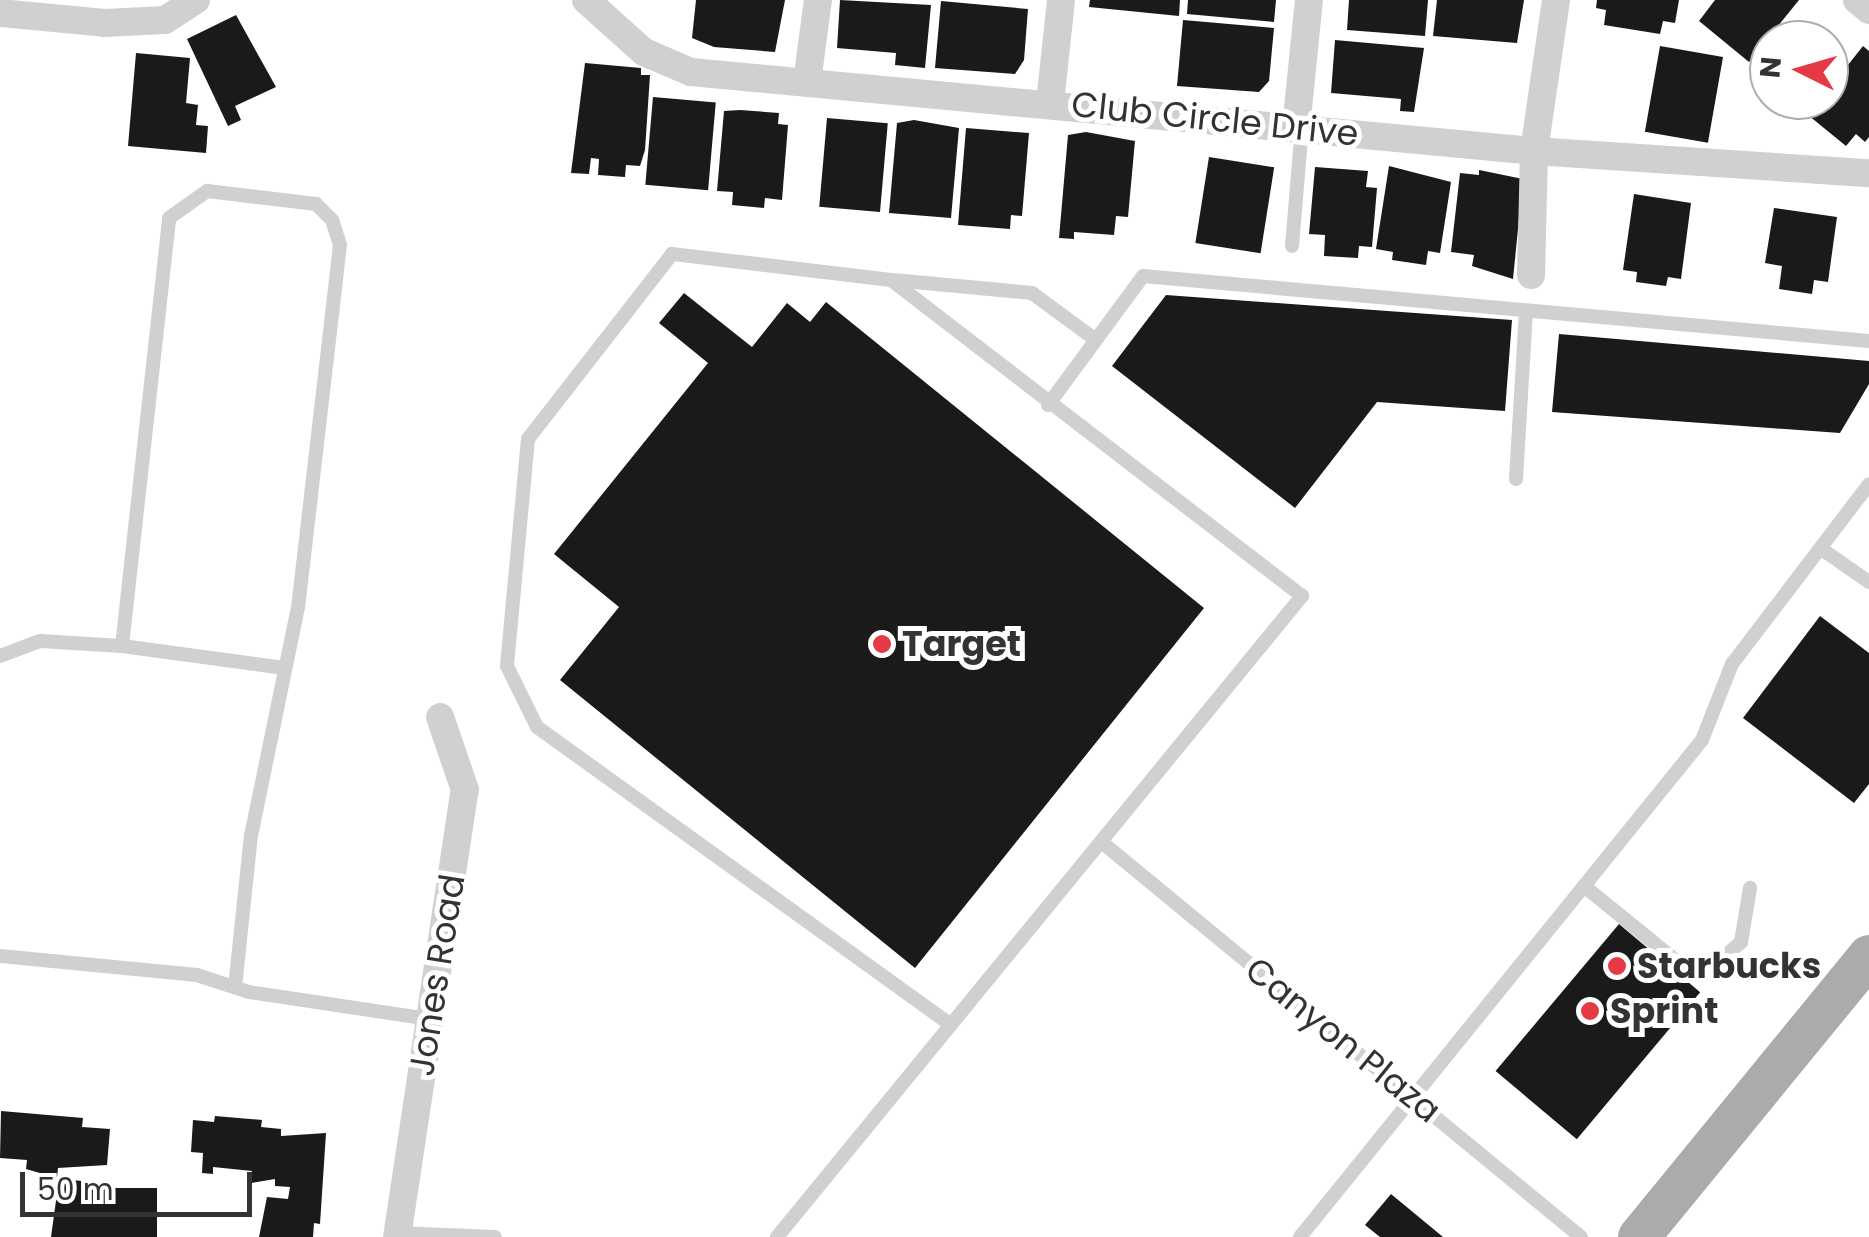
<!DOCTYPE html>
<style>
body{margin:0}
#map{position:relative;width:1869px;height:1237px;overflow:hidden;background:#fff;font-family:Poppins,sans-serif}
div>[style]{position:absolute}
.building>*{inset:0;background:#1a1a1a;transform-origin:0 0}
.lane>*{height:14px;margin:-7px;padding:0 7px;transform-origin:7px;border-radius:7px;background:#d0d0d0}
.street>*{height:28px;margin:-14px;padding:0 14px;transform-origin:14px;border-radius:14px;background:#d0d0d0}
.primary>*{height:42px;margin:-21px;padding:0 21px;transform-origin:21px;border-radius:21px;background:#ababab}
.dots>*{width:28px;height:28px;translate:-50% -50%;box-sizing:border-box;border:5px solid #fff;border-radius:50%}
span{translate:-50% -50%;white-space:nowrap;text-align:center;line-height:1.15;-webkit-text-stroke:10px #fff;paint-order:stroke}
.street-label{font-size:35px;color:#333}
.poi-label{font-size:35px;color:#333;font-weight:700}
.left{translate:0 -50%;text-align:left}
.north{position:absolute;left:1749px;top:20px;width:100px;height:100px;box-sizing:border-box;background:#fff;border:2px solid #adadad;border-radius:50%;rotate:275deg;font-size:28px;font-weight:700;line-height:40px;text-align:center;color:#333}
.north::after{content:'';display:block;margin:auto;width:35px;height:45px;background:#e63946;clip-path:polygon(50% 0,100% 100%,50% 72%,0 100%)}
.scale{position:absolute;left:20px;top:1172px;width:232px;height:45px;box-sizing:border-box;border:5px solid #333;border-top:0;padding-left:12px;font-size:30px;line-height:35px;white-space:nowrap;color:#333;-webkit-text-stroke:8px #fff;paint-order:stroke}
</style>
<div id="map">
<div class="building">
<div style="clip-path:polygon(696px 0,785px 0,775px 52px,714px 47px,692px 38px)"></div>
<div style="clip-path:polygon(840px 0,931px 5px,925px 68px,895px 65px,896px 53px,837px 48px)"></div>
<div style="clip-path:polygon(1090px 0,1180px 0,1179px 16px,1089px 7px)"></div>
<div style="clip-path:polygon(1188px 0,1276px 0,1274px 22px,1187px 14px)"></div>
<div style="clip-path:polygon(1349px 0,1428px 0,1425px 36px,1347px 30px)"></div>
<div style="clip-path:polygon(1437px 0,1524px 0,1517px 43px,1433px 36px)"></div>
<div style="clip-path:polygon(1597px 0,1679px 0,1675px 23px,1663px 21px,1660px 34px,1604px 25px,1606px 10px,1596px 8px)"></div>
<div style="clip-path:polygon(1715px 0,1799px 0,1749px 62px,1699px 21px)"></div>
<div style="clip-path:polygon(941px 1px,1028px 9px,1024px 60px,1015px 74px,935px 68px)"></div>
<div style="clip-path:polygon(236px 15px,276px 87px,235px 106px,241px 120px,228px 126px,187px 39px)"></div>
<div style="clip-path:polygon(1183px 20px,1274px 28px,1269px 81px,1259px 92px,1177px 86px)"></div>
<div style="clip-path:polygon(1335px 40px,1424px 48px,1414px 112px,1400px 111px,1401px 99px,1331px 93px)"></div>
<div style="left:1660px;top:46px;width:64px;height:87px;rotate:10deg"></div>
<div style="clip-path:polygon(1863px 46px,1869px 51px,1869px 137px,1865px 142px,1856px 134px,1846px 146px,1808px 115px,1820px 100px,1829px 100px,1829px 89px)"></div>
<div style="clip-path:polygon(136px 53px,190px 58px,186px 103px,198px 105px,196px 125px,208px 126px,206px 153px,128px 146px)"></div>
<div style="clip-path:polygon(585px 63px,641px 68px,641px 75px,650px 75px,645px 150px,640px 166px,626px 165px,625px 177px,598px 175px,599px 159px,591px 158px,589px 174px,571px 173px)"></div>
<div style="left:653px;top:97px;width:63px;height:88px;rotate:5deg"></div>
<div style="clip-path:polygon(740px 110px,779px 113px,778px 124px,788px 125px,782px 200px,765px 198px,764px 208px,732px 205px,733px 192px,717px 191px,724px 111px)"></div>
<div style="left:827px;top:118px;width:61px;height:89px;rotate:5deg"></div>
<div style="clip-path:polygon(914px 120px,959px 128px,951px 218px,889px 213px,897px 123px)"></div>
<div style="clip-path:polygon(966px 128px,1029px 133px,1022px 216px,1011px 215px,1010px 229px,958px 225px)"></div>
<div style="clip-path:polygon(1086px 132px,1135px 141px,1128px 217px,1116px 216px,1114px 235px,1074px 232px,1074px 239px,1059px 238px,1068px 135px)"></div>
<div style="left:1209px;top:157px;width:66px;height:87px;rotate:9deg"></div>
<div style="clip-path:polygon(1389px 166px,1451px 182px,1440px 253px,1428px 251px,1426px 265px,1392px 260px,1393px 252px,1376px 249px)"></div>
<div style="clip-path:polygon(1315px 167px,1368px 171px,1366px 187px,1377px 188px,1372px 247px,1359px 246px,1358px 258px,1324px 256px,1325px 235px,1309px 234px)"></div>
<div style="clip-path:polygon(1479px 170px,1523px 179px,1513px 279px,1472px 266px,1474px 255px,1451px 252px,1460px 173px,1479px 175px)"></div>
<div style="clip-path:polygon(1634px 194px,1691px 203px,1681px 279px,1668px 277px,1666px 286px,1636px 282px,1637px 272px,1623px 270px)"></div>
<div style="clip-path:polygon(1774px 208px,1837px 217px,1828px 282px,1814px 280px,1812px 294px,1779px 289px,1782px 266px,1765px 263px)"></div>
<div style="clip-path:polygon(684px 293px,752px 347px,787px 303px,810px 322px,826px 302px,1204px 608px,915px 968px,560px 680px,619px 607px,554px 554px,708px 363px,659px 323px)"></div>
<div style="clip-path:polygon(1166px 295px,1512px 320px,1505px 411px,1377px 402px,1295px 508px,1112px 366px)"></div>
<div style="clip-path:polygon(1559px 334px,1869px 361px,1869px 384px,1840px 433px,1552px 412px)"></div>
<div style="clip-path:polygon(1820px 616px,1869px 653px,1869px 784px,1854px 803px,1743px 718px)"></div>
<div style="left:1619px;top:924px;width:106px;height:192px;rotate:40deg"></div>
<div style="clip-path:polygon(1px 1111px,83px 1118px,82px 1127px,110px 1129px,107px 1165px,58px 1168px,57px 1178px,26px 1169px,27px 1160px,0 1158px)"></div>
<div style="clip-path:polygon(215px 1116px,262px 1120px,261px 1127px,281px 1129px,281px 1136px,326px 1133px,320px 1224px,314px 1223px,313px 1237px,259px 1237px,267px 1197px,288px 1199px,290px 1187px,275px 1186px,275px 1179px,251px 1183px,252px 1171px,213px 1167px,213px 1174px,202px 1173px,203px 1153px,191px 1152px,193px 1120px,214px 1122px)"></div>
<div style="clip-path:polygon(59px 1179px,82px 1181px,81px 1188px,157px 1188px,157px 1237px,51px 1237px)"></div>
<div style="clip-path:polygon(1391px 1194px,1443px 1237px,1380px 1237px,1365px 1225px)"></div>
</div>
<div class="lane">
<div style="left:1292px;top:246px;width:118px;rotate:-85.2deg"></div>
<div style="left:893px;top:280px;width:140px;rotate:5.3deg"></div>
<div style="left:1032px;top:293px;width:79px;rotate:36.3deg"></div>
<div style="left:1048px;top:405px;width:160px;rotate:-53.6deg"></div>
<div style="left:1143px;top:276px;width:729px;rotate:5.12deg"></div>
<div style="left:1516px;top:479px;width:168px;rotate:-86.6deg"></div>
<div style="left:1823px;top:550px;width:56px;rotate:34.8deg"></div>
<div style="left:122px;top:646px;width:164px;rotate:7.7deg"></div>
<div style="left:0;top:656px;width:43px;rotate:-20.6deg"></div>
<div style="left:40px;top:641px;width:82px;rotate:3.5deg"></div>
<div style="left:122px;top:646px;width:431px;rotate:-83.7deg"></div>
<div style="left:169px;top:218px;width:47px;rotate:-35.4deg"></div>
<div style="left:207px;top:191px;width:110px;rotate:6.8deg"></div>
<div style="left:316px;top:204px;width:23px;rotate:45deg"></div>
<div style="left:332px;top:220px;width:26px;rotate:72deg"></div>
<div style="left:340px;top:245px;width:364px;rotate:96.6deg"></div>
<div style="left:298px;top:607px;width:233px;rotate:101.6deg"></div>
<div style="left:251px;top:835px;width:153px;rotate:96deg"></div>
<div style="left:1104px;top:844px;width:618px;rotate:39.49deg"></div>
<div style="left:1584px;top:886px;width:138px;rotate:39.1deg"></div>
<div style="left:1691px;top:973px;width:17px;rotate:-7deg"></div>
<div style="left:1708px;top:971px;width:44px;rotate:-41.3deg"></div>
<div style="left:1741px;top:942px;width:55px;rotate:-80.5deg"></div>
<div style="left:0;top:956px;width:198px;rotate:5.5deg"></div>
<div style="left:197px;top:975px;width:55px;rotate:18.1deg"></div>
<div style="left:249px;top:992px;width:183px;rotate:8.5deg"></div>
<div style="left:397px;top:1233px;width:98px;rotate:2.3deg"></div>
<div style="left:777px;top:1237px;width:829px;rotate:-50.68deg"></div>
<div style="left:1302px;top:596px;width:518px;rotate:-142.44deg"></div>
<div style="left:891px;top:280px;width:221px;rotate:-173.2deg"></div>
<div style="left:672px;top:254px;width:234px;rotate:127.9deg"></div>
<div style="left:528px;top:439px;width:228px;rotate:95.3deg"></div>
<div style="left:507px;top:666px;width:68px;rotate:63.8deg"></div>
<div style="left:537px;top:727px;width:505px;rotate:35.74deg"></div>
<div style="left:1300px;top:1237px;width:639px;rotate:-51.03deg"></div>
<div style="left:1702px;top:740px;width:82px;rotate:-68.5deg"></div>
<div style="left:1732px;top:664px;width:226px;rotate:-52.7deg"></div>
</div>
<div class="street">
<div style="left:586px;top:0;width:78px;rotate:41.9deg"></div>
<div style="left:644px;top:52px;width:51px;rotate:23.1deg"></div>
<div style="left:691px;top:72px;width:847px;rotate:5.35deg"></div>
<div style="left:1534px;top:151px;width:336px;rotate:3.8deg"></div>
<div style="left:1857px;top:0;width:16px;rotate:40deg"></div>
<div style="left:0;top:13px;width:105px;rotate:5.4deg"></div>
<div style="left:105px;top:23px;width:60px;rotate:-2.9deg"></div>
<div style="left:165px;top:20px;width:37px;rotate:-33deg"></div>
<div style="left:807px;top:82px;width:83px;rotate:-82.4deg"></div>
<div style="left:1050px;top:103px;width:104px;rotate:-83.9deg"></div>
<div style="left:1296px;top:128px;width:129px;rotate:-84.2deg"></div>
<div style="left:1531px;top:275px;width:124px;rotate:-88.6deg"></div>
<div style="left:1534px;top:151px;width:153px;rotate:-81.7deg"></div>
<div style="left:397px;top:1237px;width:452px;rotate:-81.4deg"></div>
<div style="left:465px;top:790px;width:77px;rotate:-108.9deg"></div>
</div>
<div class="primary">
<div style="left:1639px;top:1237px;width:363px;rotate:-50.7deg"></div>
</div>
<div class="dots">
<div style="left:882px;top:644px;background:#e63946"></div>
<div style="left:1617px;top:966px;background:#e63946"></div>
<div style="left:1590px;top:1011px;background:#e63946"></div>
</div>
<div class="street-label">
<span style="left:1215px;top:119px;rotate:6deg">Club Circle Drive</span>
<span style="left:437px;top:975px;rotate:-81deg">Jones Road</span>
<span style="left:1343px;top:1040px;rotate:39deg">Canyon Plaza</span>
</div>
<div class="poi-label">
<span class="left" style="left:902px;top:644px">Target</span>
<span class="left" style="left:1637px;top:966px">Starbucks</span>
<span class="left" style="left:1610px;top:1011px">Sprint</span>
</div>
<div class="north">N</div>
<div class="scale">50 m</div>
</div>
